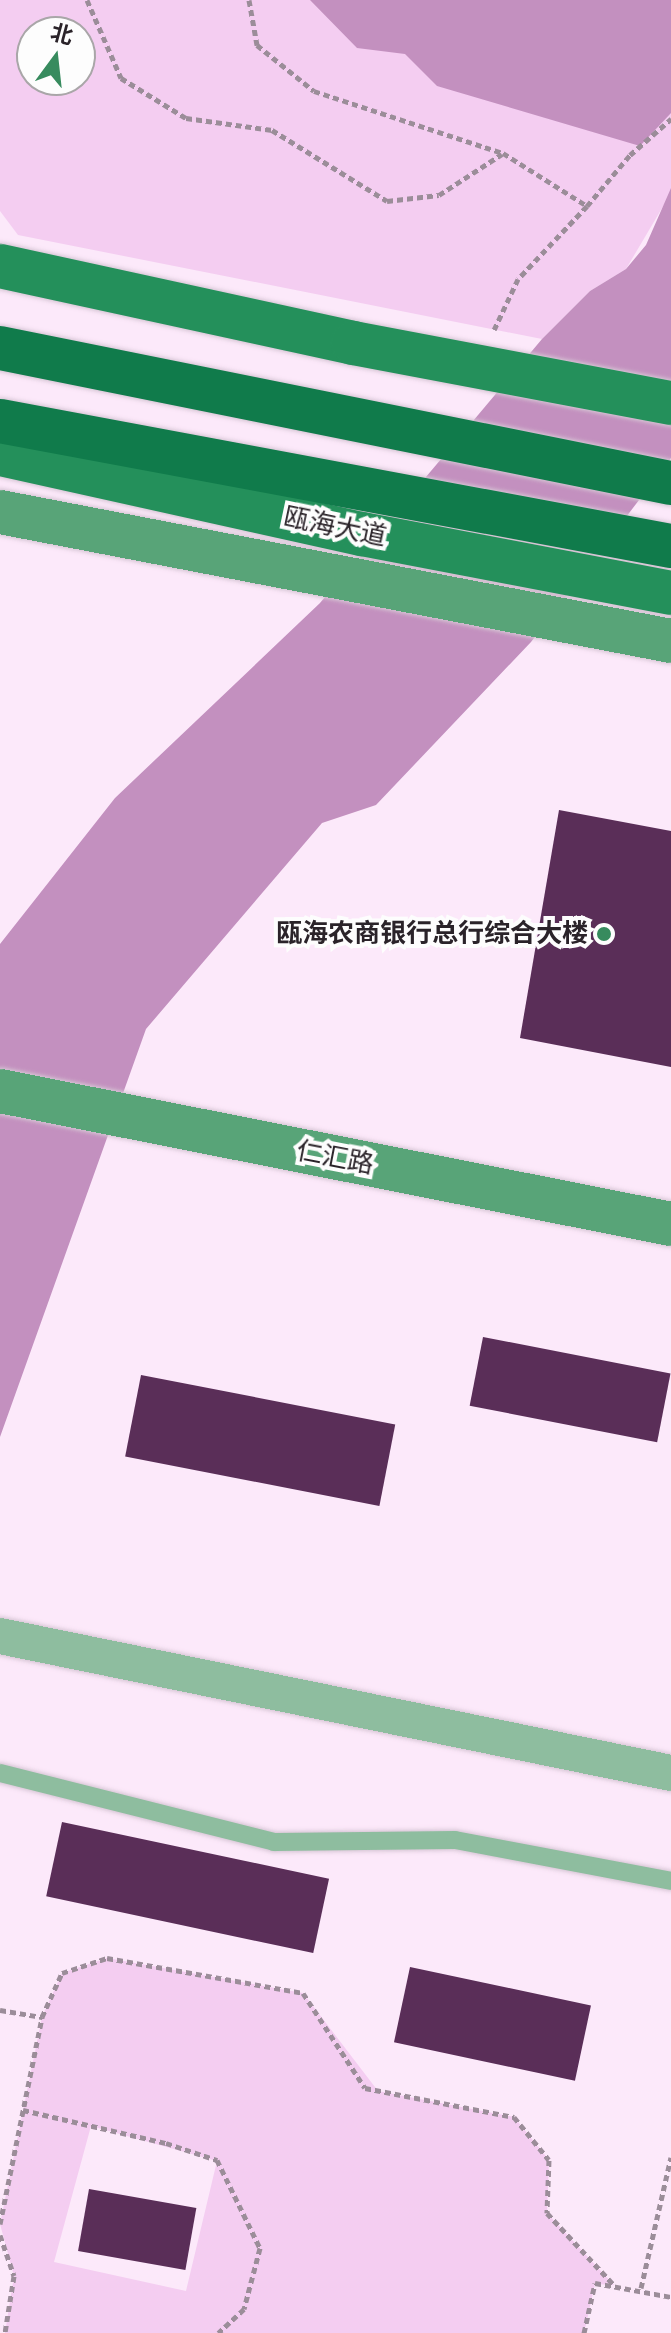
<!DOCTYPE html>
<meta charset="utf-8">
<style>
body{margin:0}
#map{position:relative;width:671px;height:2333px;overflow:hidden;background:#fce9fa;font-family:Montserrat,"Noto Sans SC",sans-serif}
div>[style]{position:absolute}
.green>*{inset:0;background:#f4cdf1}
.water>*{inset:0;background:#c390bf}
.building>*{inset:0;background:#5a2e58;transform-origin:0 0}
.path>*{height:5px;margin-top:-2.5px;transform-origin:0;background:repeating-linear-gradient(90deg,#9b8d99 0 6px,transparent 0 10px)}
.roads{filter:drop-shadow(0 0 2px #d6c5d4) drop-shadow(0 0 2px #d6c5d4)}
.lane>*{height:18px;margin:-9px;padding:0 9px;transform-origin:9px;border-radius:9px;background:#8ebd9f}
.street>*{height:36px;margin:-18px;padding:0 18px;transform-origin:18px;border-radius:18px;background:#8ebd9f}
.secondary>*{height:44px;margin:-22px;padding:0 22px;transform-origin:22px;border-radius:22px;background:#58a478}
.primary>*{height:44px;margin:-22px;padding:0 22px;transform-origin:22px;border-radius:22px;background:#24905b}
.highway>*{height:44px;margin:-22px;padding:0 22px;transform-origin:22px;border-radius:22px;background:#107b4b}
.dots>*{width:22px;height:22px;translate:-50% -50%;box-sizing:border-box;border:4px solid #fdfdfd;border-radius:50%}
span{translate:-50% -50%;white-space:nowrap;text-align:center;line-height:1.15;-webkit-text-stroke:8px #fdfdfd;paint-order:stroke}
.street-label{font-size:26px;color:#2a2329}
.poi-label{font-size:26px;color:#2a2329;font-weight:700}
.right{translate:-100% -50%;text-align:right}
.north{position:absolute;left:16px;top:16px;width:80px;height:80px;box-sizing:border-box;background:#fdfdfd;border:2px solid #a9a6a8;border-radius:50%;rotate:15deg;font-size:22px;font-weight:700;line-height:32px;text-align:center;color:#2a2329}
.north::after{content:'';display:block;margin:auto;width:28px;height:36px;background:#378b5e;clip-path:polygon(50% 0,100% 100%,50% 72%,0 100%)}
</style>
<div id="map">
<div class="green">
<div style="clip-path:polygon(evenodd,0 0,671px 0,671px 193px,626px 269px,590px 291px,542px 339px,18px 235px,0 211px,0 0,32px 32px,80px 32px,80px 80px,32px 80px,32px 32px)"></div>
<div style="clip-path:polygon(evenodd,107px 1958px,303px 1993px,378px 2091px,514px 2117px,549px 2160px,547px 2213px,614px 2285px,595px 2284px,584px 2333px,5px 2333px,14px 2276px,0 2224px,42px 2017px,62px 1973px,107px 1958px,91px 2126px,217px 2161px,186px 2291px,54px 2262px,91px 2126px)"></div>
</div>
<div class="water">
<div style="clip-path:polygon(310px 0,671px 0,671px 113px,640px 146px,437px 86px,405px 54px,357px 48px)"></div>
<div style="clip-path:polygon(671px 188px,671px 458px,531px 642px,376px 805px,322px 823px,146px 1029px,0 1437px,0 944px,115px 798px,320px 603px,542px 339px,590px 291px,626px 269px,646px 245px)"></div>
</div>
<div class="building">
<div style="clip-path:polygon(559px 810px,671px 831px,671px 1067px,520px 1038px)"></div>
<div style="left:483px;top:1337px;width:191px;height:70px;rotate:11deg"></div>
<div style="left:141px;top:1375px;width:259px;height:83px;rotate:11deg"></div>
<div style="left:62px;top:1822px;width:273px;height:76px;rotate:12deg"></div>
<div style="left:410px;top:1967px;width:185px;height:77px;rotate:12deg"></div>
<div style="left:89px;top:2189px;width:109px;height:63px;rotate:10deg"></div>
</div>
<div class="path">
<div style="left:87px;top:0;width:85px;rotate:66.4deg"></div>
<div style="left:121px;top:78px;width:76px;rotate:31.6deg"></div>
<div style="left:186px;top:118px;width:87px;rotate:7.9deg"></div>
<div style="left:272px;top:130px;width:135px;rotate:31.7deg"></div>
<div style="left:387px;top:201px;width:52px;rotate:-6.6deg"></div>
<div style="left:439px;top:195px;width:75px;rotate:-33.1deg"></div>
<div style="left:249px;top:0;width:46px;rotate:79.9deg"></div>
<div style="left:257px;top:45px;width:73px;rotate:38.9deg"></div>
<div style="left:314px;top:91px;width:199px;rotate:18.2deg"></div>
<div style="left:503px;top:153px;width:99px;rotate:32.2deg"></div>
<div style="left:587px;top:206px;width:100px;rotate:133.4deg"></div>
<div style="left:518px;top:279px;width:56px;rotate:115.2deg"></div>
<div style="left:587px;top:206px;width:67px;rotate:-49.9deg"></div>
<div style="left:630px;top:155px;width:55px;rotate:-41.3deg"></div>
<div style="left:0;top:2010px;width:43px;rotate:9.5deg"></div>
<div style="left:23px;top:2110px;width:147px;rotate:13deg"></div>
<div style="left:166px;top:2143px;width:54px;rotate:18.4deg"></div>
<div style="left:217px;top:2160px;width:98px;rotate:64deg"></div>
<div style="left:260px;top:2248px;width:63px;rotate:104.7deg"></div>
<div style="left:244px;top:2309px;width:35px;rotate:137deg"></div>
<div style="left:0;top:2224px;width:211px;rotate:-78.5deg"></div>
<div style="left:42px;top:2017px;width:48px;rotate:-65.6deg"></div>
<div style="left:62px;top:1973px;width:47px;rotate:-18.4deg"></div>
<div style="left:107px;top:1958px;width:199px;rotate:10.1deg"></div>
<div style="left:303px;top:1993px;width:113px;rotate:56.9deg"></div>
<div style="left:365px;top:2088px;width:152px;rotate:11deg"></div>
<div style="left:514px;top:2117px;width:55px;rotate:50.9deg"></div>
<div style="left:549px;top:2160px;width:53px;rotate:92.2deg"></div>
<div style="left:547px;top:2213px;width:98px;rotate:47.1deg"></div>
<div style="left:0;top:2235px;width:43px;rotate:71.1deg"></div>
<div style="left:14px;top:2276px;width:58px;rotate:99deg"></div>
<div style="left:641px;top:2288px;width:134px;rotate:-77.1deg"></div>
<div style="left:584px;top:2333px;width:51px;rotate:-77.6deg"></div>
<div style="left:595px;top:2283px;width:77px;rotate:10.4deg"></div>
</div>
<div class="roads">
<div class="lane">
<div style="left:0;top:1773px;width:283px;rotate:14.1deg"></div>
<div style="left:274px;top:1842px;width:181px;rotate:-0.6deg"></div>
<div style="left:455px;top:1840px;width:220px;rotate:10.7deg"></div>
</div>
<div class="street">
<div style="left:0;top:1636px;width:685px;rotate:11.54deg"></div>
</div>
<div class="secondary">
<div style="left:0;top:512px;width:683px;rotate:10.88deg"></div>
<div style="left:0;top:1091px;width:684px;rotate:11.21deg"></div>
</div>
<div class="primary">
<div style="left:0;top:266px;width:361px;rotate:12.3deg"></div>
<div style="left:353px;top:343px;width:324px;rotate:10.7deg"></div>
<div style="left:0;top:454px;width:371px;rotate:12.5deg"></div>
<div style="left:362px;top:534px;width:315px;rotate:10.8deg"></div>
</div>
<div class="highway">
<div style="left:0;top:348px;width:684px;rotate:11.38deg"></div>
<div style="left:0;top:421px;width:683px;rotate:10.55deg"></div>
</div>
</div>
<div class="dots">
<div style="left:604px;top:934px;background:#378b5e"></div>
</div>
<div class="street-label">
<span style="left:335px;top:527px;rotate:12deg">瓯海大道</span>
<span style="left:335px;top:1158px;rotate:11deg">仁汇路</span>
</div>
<div class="poi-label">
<span class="right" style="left:588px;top:934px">瓯海农商银行总行综合大楼</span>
</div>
<div class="north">北</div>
</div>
